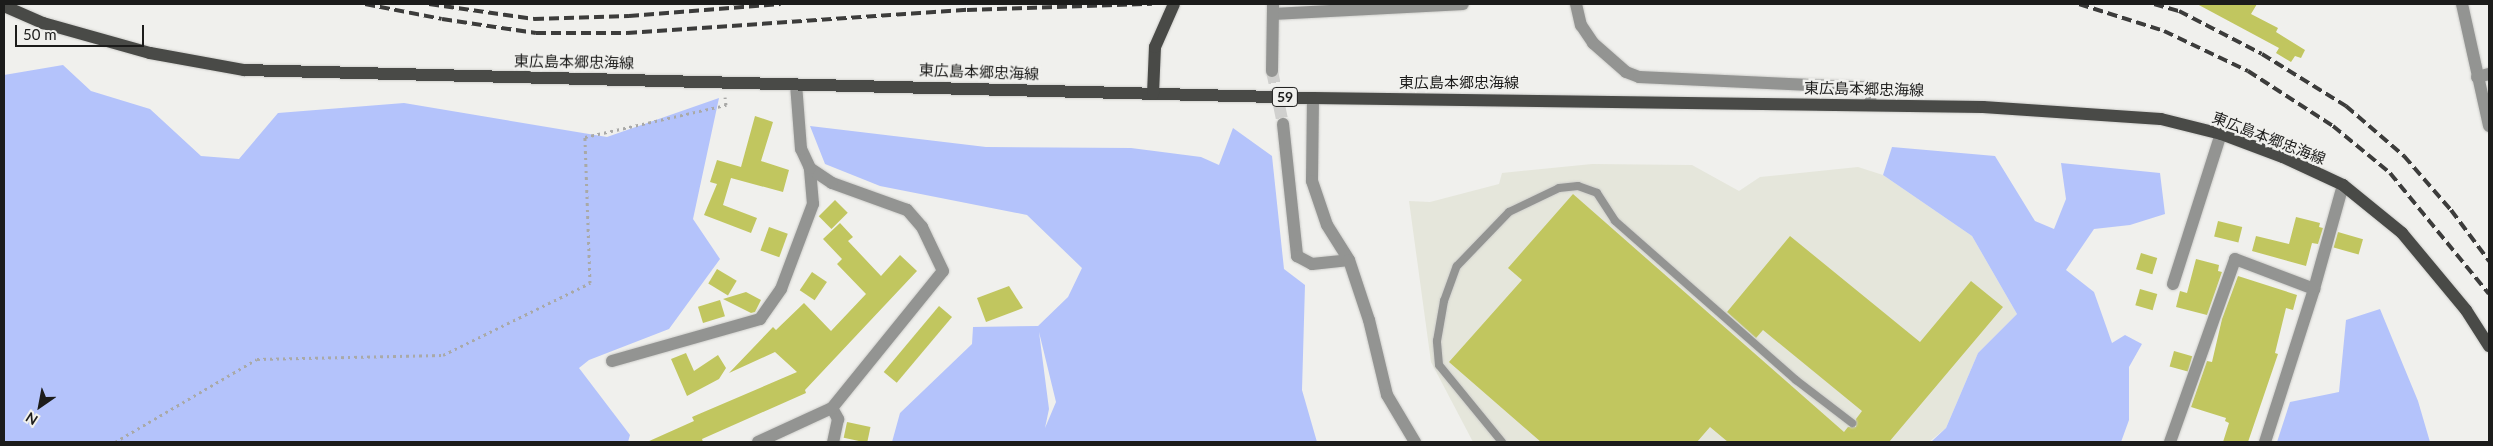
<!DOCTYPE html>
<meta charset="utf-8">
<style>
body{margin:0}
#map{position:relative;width:2493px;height:446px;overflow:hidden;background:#f0f0ed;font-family:Lato,"Noto Sans JP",sans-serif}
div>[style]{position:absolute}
.built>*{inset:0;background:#e5e6db}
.green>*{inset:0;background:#b4c3fb}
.building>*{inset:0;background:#c1c65f;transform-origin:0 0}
.minor-tunnel>*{height:12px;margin-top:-6px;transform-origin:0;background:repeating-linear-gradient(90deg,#d0d0ce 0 12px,transparent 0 18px)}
.path>*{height:3px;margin-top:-1.5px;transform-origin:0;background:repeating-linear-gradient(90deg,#a9a9a7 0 2.5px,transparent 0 6.5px)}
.roads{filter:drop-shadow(0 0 1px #cececb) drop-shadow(0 0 1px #cececb)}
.service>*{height:8px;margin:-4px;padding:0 4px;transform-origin:4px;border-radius:4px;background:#939492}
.minor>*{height:12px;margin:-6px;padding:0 6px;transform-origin:6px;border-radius:6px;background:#939492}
.tertiary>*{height:12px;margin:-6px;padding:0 6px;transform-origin:6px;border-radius:6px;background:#939492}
.primary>*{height:12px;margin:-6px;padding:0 6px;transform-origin:6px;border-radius:6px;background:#494a47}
.rail>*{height:4px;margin-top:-2px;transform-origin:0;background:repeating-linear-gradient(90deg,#3c3c3b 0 10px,transparent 0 15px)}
span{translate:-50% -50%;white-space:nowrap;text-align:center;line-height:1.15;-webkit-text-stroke:5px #f0f0ed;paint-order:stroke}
.shield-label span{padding:1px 4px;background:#f0f0ed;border:1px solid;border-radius:4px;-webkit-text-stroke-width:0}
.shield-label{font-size:14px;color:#1c1c1b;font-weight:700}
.street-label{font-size:15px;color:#1c1c1b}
.frame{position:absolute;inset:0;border:5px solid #1c1c1b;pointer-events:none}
.north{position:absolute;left:15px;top:381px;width:50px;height:50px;-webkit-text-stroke:4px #f0f0ed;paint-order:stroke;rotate:213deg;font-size:14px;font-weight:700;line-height:20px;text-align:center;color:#1c1c1b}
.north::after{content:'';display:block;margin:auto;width:18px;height:22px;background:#1c1c1b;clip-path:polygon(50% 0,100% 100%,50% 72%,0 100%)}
.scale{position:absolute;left:15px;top:25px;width:129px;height:22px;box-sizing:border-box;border:2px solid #1c1c1b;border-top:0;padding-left:6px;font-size:15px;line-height:18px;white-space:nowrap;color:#1c1c1b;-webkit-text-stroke:4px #f0f0ed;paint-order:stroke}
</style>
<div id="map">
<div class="built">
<div style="clip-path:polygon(1592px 164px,1692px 165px,1739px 191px,1760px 177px,1858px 167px,1883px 175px,1972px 236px,2017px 314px,1978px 353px,1946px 428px,1929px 442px,1473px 442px,1431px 362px,1409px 201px,1430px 202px,1499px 184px,1502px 173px)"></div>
</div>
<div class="green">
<div style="clip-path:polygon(63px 65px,91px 91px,150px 109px,201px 156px,239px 159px,278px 113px,404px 103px,607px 137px,719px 98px,693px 219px,720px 259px,669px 329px,589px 360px,579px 368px,630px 435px,628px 442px,4px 442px,4px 75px)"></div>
<div style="clip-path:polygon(evenodd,810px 126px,986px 147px,1131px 148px,1201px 157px,1219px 165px,1233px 128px,1272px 156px,1284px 269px,1305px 285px,1302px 390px,1317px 442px,892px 442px,900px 413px,972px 344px,973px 327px,1038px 326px,1068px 297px,1082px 268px,1027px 215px,880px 186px,825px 164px,810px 126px,1039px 332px,1056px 402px,1045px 428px,1049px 409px,1039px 332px)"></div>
<div style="clip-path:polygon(1892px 147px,1995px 156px,2035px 221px,2054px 229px,2066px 199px,2061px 163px,2160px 173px,2165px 214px,2130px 225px,2094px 229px,2066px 270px,2094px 292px,2112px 343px,2125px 335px,2142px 344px,2129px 367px,2129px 420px,2121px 442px,1931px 442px,1946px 428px,1978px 353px,2017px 314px,1972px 236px,1883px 175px)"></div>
<div style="clip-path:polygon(2380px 309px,2418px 401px,2430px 442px,2277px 442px,2290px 402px,2339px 392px,2346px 320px)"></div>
</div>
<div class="building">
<div style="clip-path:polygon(2197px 4px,2257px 4px,2251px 14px,2278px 28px,2276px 32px,2305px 50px,2301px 58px,2295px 56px,2291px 62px,2276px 53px,2279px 48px)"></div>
<div style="clip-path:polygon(755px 116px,773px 122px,761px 161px,789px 170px,783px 192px,731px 178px,723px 205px,757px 218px,751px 233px,704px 215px,717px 184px,710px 182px,717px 160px,741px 167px)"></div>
<div style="clip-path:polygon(1573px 194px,1844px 432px,1848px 427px,1856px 427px,1856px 419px,1862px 411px,1763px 330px,1756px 338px,1727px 312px,1790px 236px,1920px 342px,1971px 281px,2003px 307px,1889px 442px,1728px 442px,1710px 427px,1697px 442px,1541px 442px,1449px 362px,1522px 280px,1508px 268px)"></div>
<div style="left:835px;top:200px;width:18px;height:23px;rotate:45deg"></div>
<div style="clip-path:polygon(2296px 217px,2320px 223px,2319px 227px,2323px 228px,2318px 244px,2312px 243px,2306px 266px,2252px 251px,2256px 236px,2289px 244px)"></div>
<div style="left:2218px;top:221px;width:25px;height:16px;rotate:14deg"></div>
<div style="clip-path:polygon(840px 223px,853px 237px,848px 241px,881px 276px,900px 255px,917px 271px,805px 390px,806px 393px,702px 439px,703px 442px,647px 442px,694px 421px,692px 417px,797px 372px,775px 352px,729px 373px,773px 327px,776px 330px,804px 303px,831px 331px,866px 294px,837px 264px,842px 259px,823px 239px)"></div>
<div style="left:769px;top:227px;width:20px;height:25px;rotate:20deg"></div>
<div style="left:2338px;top:232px;width:26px;height:16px;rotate:16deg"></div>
<div style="left:2141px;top:253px;width:17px;height:17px;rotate:17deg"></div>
<div style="clip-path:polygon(2196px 259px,2219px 265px,2218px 271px,2222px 272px,2207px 315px,2176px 307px,2180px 291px,2187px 293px)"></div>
<div style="left:717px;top:269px;width:23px;height:17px;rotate:31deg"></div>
<div style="left:812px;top:272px;width:18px;height:22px;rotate:34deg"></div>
<div style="clip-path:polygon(2238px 276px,2297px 295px,2293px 310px,2286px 308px,2275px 353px,2278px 354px,2248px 442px,2223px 442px,2229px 423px,2225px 421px,2226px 418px,2191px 407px,2207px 361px,2212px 362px,2222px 319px)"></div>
<div style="clip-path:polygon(1009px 286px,1023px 308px,986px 322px,977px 298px)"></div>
<div style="left:2140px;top:289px;width:18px;height:17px;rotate:16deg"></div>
<div style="clip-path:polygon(746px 292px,761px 300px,755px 312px,751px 313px,723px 299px)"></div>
<div style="left:720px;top:300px;width:17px;height:23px;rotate:73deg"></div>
<div style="left:939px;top:306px;width:17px;height:86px;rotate:40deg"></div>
<div style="left:2174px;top:351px;width:19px;height:16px;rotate:16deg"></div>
<div style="clip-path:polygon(686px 353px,694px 371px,718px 355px,726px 368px,719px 379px,687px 396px,671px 359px)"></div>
<div style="left:847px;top:422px;width:24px;height:16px;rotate:12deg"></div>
</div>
<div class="minor-tunnel">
<div style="left:1272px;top:71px;width:54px;rotate:78.3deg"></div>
</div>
<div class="path">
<div style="left:115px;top:442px;width:164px;rotate:-30.3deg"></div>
<div style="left:257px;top:359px;width:186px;rotate:-1.2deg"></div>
<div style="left:443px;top:355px;width:164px;rotate:-26.1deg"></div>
<div style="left:590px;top:283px;width:146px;rotate:-92deg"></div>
<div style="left:585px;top:137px;width:145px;rotate:-12.8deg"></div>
<div style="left:726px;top:105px;width:8px;rotate:-97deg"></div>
</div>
<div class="roads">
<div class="service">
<div style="left:1502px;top:442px;width:99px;rotate:-129.3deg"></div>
<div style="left:1439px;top:365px;width:24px;rotate:-95deg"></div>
<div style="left:1437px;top:341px;width:41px;rotate:-80.1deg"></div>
<div style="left:1444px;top:301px;width:37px;rotate:-70deg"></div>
<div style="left:1457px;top:266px;width:75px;rotate:-46.1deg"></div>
<div style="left:1509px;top:212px;width:55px;rotate:-25.6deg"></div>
<div style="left:1559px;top:188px;width:19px;rotate:-6deg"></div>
<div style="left:1578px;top:186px;width:20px;rotate:20deg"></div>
<div style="left:1597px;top:193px;width:33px;rotate:57deg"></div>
<div style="left:1615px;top:221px;width:241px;rotate:41.3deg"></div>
<div style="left:1796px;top:380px;width:71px;rotate:37.5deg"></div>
</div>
<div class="minor">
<div style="left:1576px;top:4px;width:22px;rotate:77deg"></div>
<div style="left:1581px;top:25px;width:22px;rotate:56deg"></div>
<div style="left:1593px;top:43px;width:44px;rotate:41.3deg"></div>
<div style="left:1626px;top:72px;width:14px;rotate:21deg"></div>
<div style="left:1639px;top:77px;width:230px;rotate:2.7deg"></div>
<div style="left:1869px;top:88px;width:17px;rotate:83deg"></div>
<div style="left:2462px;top:4px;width:125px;rotate:77.5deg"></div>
<div style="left:1274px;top:14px;width:189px;rotate:-3deg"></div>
<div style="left:1272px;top:71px;width:67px;rotate:-89.1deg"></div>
<div style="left:2477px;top:77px;width:12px;rotate:-14deg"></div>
<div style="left:1283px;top:124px;width:133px;rotate:83.9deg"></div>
<div style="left:1297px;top:256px;width:17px;rotate:28deg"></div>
<div style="left:1312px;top:264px;width:37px;rotate:-6deg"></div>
<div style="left:2173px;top:284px;width:157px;rotate:-72.3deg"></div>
<div style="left:612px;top:361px;width:154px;rotate:-15.8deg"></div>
<div style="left:760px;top:319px;width:37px;rotate:-55deg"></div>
<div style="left:781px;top:289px;width:91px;rotate:-69.4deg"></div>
<div style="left:813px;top:204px;width:36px;rotate:-95deg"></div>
<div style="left:832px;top:408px;width:13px;rotate:61deg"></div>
<div style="left:838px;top:419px;width:24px;rotate:102deg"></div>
<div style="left:758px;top:442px;width:81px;rotate:-24.7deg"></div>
<div style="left:832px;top:408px;width:176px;rotate:-51deg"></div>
<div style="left:943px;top:271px;width:49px;rotate:-115.5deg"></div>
<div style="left:922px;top:227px;width:23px;rotate:-131deg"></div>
<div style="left:907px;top:210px;width:80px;rotate:-160.2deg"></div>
<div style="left:832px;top:183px;width:27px;rotate:-146deg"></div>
<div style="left:810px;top:168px;width:21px;rotate:-115deg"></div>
<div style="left:801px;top:149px;width:65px;rotate:-94.4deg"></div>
<div style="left:2170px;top:442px;width:194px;rotate:-70.4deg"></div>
<div style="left:2235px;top:259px;width:85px;rotate:20.8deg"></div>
<div style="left:2265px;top:442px;width:161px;rotate:-72.2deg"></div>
<div style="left:2314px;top:289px;width:108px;rotate:-74.4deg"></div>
</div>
<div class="tertiary">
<div style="left:1313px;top:98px;width:83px;rotate:90.7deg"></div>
<div style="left:1312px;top:181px;width:46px;rotate:71.2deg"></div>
<div style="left:1327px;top:225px;width:41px;rotate:57.8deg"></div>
<div style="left:1349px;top:260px;width:63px;rotate:71.6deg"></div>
<div style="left:1369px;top:320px;width:77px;rotate:76.5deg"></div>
<div style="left:1387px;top:395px;width:55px;rotate:59.2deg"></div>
</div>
<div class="primary">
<div style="left:4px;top:6px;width:43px;rotate:23.6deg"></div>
<div style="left:43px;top:23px;width:111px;rotate:15.7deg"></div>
<div style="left:150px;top:53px;width:96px;rotate:10.3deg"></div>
<div style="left:244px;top:70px;width:1069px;rotate:1.5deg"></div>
<div style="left:1313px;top:98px;width:670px;rotate:0.77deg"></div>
<div style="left:1983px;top:107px;width:178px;rotate:3.9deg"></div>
<div style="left:2161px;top:119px;width:62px;rotate:14deg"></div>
<div style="left:2221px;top:134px;width:66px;rotate:20.4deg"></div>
<div style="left:2283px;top:157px;width:66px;rotate:25deg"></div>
<div style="left:2343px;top:185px;width:76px;rotate:39.1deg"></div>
<div style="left:2402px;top:233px;width:100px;rotate:50.3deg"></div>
<div style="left:2466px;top:310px;width:43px;rotate:57.4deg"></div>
<div style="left:1153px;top:94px;width:47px;rotate:-87.6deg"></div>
<div style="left:1155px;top:47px;width:47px;rotate:-66.2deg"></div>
</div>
</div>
<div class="rail">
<div style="left:365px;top:4px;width:78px;rotate:11deg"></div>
<div style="left:442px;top:19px;width:95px;rotate:8.5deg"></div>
<div style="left:536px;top:33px;width:91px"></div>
<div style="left:627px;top:33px;width:341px;rotate:-3.9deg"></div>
<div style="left:967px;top:10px;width:185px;rotate:-1.9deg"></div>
<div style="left:429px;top:4px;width:106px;rotate:8.1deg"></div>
<div style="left:534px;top:19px;width:95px;rotate:-1.8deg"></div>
<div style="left:629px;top:16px;width:152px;rotate:-4.5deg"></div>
<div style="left:2079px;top:4px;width:89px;rotate:17.6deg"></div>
<div style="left:2164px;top:31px;width:93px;rotate:25.5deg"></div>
<div style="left:2248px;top:71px;width:101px;rotate:32.9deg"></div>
<div style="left:2333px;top:126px;width:74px;rotate:39.5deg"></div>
<div style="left:2390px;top:173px;width:156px;rotate:50.7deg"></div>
<div style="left:2154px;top:4px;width:26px;rotate:16deg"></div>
<div style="left:2179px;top:11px;width:93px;rotate:27.4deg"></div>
<div style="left:2262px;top:54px;width:99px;rotate:31.8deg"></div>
<div style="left:2346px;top:106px;width:77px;rotate:40.8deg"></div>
<div style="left:2404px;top:156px;width:72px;rotate:49deg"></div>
<div style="left:2451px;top:210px;width:64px;rotate:53.3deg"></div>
</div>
<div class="shield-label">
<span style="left:1285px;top:97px">59</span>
</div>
<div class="street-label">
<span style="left:574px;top:62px;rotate:1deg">東広島本郷忠海線</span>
<span style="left:979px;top:72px;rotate:2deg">東広島本郷忠海線</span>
<span style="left:1459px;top:83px">東広島本郷忠海線</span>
<span style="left:1864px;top:89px;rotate:1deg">東広島本郷忠海線</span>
<span style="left:2269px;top:138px;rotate:21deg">東広島本郷忠海線</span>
</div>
<div class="frame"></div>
<div class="north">N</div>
<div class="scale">50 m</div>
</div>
